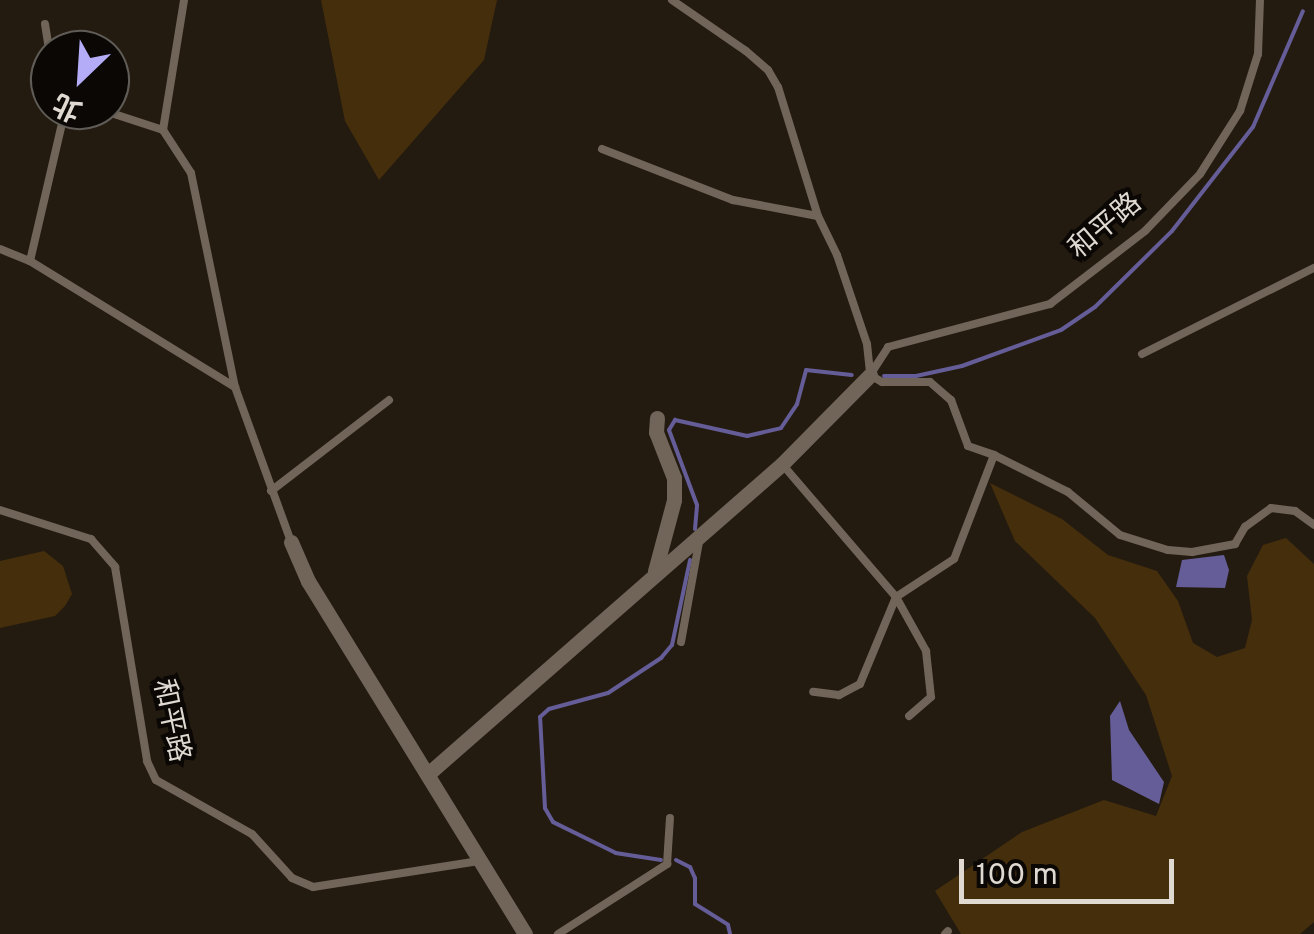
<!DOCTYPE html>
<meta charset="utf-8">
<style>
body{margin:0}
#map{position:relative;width:1314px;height:934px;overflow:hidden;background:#241b10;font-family:Overpass,"Noto Sans TC",sans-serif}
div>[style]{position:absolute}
.green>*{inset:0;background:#452e0c}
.water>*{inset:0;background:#655d98}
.stream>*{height:4px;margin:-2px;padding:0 2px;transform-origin:2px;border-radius:2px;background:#655d98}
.service>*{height:8px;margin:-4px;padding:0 4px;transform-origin:4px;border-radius:4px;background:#706558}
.minor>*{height:15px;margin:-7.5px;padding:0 7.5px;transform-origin:7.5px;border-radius:7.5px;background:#706558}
span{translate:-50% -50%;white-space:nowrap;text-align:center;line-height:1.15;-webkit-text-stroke:8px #0a0704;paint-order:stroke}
.street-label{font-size:28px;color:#dfd9d2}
.north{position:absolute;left:30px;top:30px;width:100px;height:100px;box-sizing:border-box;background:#0a0704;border:2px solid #5f5b56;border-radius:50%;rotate:205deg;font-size:28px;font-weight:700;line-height:40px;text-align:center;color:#dfd9d2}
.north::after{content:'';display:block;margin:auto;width:35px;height:45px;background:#b5acf8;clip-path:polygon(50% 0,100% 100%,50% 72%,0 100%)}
.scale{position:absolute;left:959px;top:859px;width:215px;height:45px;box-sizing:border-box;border:5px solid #dfd9d2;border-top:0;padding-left:12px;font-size:30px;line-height:35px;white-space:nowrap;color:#dfd9d2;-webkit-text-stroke:8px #0a0704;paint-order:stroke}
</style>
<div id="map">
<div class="green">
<div style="clip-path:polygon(321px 0,497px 0,484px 60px,379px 180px,345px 121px)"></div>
<div style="clip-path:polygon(990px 483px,1062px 519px,1108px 555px,1157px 571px,1178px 601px,1193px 643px,1217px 657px,1245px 648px,1252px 620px,1247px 576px,1263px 545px,1286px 538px,1314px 564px,1314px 922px,1300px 934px,961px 934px,935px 891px,1022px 832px,1104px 800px,1156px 816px,1172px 776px,1146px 695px,1095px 618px,1015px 541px)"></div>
<div style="clip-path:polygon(44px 551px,63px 566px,72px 594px,65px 606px,55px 616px,0 628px,0 561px)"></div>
</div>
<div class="water">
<div style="clip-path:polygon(1224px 555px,1229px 570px,1225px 588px,1176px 587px,1182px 560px)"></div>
<div style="clip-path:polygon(1120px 701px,1129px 730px,1164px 782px,1159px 804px,1112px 780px,1110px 716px)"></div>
</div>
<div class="stream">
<div style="left:884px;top:376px;width:32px"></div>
<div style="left:916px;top:376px;width:47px;rotate:-12.3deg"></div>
<div style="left:962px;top:366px;width:105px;rotate:-20deg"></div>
<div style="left:1061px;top:330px;width:41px;rotate:-34.1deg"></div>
<div style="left:1095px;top:307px;width:108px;rotate:-44.6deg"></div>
<div style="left:1172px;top:231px;width:132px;rotate:-52.1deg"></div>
<div style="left:1253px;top:127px;width:126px;rotate:-66.7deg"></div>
<div style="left:695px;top:529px;width:24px;rotate:-85deg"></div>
<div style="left:697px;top:505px;width:80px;rotate:-110.5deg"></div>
<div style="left:669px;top:430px;width:12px;rotate:-59deg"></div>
<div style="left:675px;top:420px;width:74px;rotate:12.5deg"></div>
<div style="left:747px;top:436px;width:35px;rotate:-13deg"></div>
<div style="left:781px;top:428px;width:29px;rotate:-56deg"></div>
<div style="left:797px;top:404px;width:35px;rotate:-75deg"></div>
<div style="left:806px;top:370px;width:46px;rotate:6.2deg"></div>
<div style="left:661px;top:860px;width:46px;rotate:-171.2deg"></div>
<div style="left:616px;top:853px;width:70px;rotate:-153.8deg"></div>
<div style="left:553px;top:822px;width:16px;rotate:-120deg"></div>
<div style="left:545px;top:808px;width:91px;rotate:-93.1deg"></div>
<div style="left:540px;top:717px;width:12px;rotate:-42deg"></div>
<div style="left:549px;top:709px;width:61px;rotate:-15.2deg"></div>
<div style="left:608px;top:693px;width:64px;rotate:-33.4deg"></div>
<div style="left:661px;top:658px;width:17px;rotate:-50deg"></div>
<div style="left:672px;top:645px;width:87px;rotate:-78deg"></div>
<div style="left:676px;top:860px;width:16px;rotate:27deg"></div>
<div style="left:690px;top:867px;width:12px;rotate:66deg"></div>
<div style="left:695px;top:878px;width:26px;rotate:90deg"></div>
<div style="left:695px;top:904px;width:39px;rotate:32deg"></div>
<div style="left:728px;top:925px;width:9px;rotate:77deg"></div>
</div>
<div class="service">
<div style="left:672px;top:0;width:90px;rotate:34.6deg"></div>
<div style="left:746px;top:51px;width:29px;rotate:41deg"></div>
<div style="left:768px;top:70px;width:20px;rotate:60deg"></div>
<div style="left:778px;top:87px;width:135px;rotate:72.8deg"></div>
<div style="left:818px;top:216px;width:43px;rotate:64deg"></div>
<div style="left:837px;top:255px;width:94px;rotate:71.4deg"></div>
<div style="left:867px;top:344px;width:31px;rotate:84deg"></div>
<div style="left:45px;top:24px;width:30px;rotate:81deg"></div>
<div style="left:163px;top:130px;width:132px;rotate:-80.8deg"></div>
<div style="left:602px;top:149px;width:141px;rotate:21.3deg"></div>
<div style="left:733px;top:200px;width:86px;rotate:10.7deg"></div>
<div style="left:0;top:249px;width:32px;rotate:22deg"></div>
<div style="left:30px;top:261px;width:241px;rotate:31.6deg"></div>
<div style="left:235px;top:387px;width:165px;rotate:70.1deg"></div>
<div style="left:30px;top:261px;width:141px;rotate:-76.9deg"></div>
<div style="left:62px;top:124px;width:24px;rotate:-33deg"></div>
<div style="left:82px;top:111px;width:26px;rotate:2deg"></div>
<div style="left:108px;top:112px;width:58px;rotate:18.1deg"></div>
<div style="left:163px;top:130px;width:51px;rotate:56.9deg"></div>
<div style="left:191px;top:173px;width:218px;rotate:78.4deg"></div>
<div style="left:1142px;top:354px;width:192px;rotate:-26.6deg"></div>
<div style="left:870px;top:375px;width:33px;rotate:-57deg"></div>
<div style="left:888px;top:347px;width:168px;rotate:-14.9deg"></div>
<div style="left:1050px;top:304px;width:120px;rotate:-37.5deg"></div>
<div style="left:1145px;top:231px;width:79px;rotate:-46deg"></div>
<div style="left:1200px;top:174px;width:75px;rotate:-57.6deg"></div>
<div style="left:1240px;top:111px;width:60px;rotate:-72.5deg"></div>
<div style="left:1258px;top:54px;width:54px;rotate:-87.9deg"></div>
<div style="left:870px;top:375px;width:14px;rotate:30deg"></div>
<div style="left:882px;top:382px;width:48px"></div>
<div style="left:930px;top:382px;width:28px;rotate:41deg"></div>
<div style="left:951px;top:400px;width:49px;rotate:69.7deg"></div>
<div style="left:968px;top:446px;width:28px;rotate:19deg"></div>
<div style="left:994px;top:455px;width:111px;rotate:111deg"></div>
<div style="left:954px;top:559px;width:69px;rotate:146.8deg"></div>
<div style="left:896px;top:597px;width:62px;rotate:60.9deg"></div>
<div style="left:926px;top:651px;width:46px;rotate:83.8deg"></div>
<div style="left:931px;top:697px;width:29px;rotate:139deg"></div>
<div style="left:994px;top:455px;width:83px;rotate:26.6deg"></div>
<div style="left:1068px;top:492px;width:67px;rotate:39.6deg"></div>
<div style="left:1120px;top:535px;width:50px;rotate:17.4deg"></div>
<div style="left:1168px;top:550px;width:24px;rotate:5deg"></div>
<div style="left:1192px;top:552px;width:44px;rotate:-10.5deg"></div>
<div style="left:1235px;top:544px;width:20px;rotate:-60deg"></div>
<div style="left:1245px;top:527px;width:32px;rotate:-36deg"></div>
<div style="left:1271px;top:508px;width:24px;rotate:7deg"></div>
<div style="left:1295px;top:511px;width:24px;rotate:36deg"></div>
<div style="left:782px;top:464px;width:175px;rotate:49.4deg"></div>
<div style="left:896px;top:597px;width:94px;rotate:112.5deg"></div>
<div style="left:860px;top:684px;width:24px;rotate:152deg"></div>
<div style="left:839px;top:695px;width:26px;rotate:-173deg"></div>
<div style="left:271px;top:491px;width:149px;rotate:-37.6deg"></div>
<div style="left:0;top:510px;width:96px;rotate:17.7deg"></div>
<div style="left:91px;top:539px;width:37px;rotate:49deg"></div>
<div style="left:115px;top:567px;width:197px;rotate:80.6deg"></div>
<div style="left:147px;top:761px;width:21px;rotate:65deg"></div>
<div style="left:156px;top:780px;width:110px;rotate:29.4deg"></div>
<div style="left:252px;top:834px;width:59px;rotate:47.7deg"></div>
<div style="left:292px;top:878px;width:23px;rotate:23deg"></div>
<div style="left:313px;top:887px;width:168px;rotate:-8.9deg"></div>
<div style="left:681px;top:642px;width:102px;rotate:-79.8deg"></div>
<div style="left:558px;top:934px;width:130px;rotate:-32.7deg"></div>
<div style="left:667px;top:864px;width:46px;rotate:-86.3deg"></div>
<div style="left:945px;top:934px;width:4px;rotate:-45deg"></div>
</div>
<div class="minor">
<div style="left:291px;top:542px;width:43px;rotate:66.4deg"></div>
<div style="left:308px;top:581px;width:414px;rotate:58.4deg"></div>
<div style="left:655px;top:571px;width:73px;rotate:-75deg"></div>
<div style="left:674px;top:500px;width:22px;rotate:-90deg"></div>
<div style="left:674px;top:478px;width:49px;rotate:-111.4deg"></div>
<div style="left:656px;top:432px;width:14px;rotate:-86deg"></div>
<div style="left:429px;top:773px;width:469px;rotate:-41.2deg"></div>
<div style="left:782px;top:464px;width:125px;rotate:-45.3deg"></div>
</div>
<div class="street-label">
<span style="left:1106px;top:227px;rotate:-40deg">和平路</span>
<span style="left:170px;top:721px;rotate:78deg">和平路</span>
</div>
<div class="north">北</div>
<div class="scale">100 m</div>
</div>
